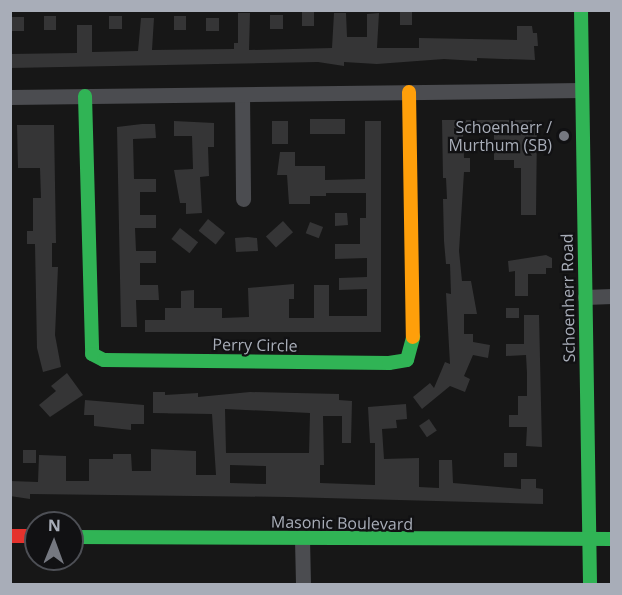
<!DOCTYPE html>
<style>
body{margin:0}
#map{position:relative;width:622px;height:595px;overflow:hidden;background:#171717;font-family:"Open Sans",sans-serif}
div>[style]{position:absolute}
.building>*{inset:0;background:#353536;transform-origin:0 0}
.street>*{height:15px;margin:-7.5px;padding:0 7.5px;transform-origin:7.5px;border-radius:7.5px;background:#4b4c50}
.fast>*{height:14px;margin:-7px;padding:0 7px;transform-origin:7px;border-radius:7px;background:#30b455}
.slow>*{height:14px;margin:-7px;padding:0 7px;transform-origin:7px;border-radius:7px;background:#ff9f0a}
.jam>*{height:14px;margin:-7px;padding:0 7px;transform-origin:7px;border-radius:7px;background:#e5322d}
.dots>*{width:16px;height:16px;translate:-50% -50%;box-sizing:border-box;border:3px solid #111113;border-radius:50%}
span{translate:-50% -50%;white-space:nowrap;text-align:center;line-height:1.15;-webkit-text-stroke:4.5px #111113;paint-order:stroke}
.poi-label{font-size:16px;color:#a8adb8}
.right{translate:-100% -50%;text-align:right}
.street-label{font-size:16px;color:#a8adb8}
.frame{position:absolute;inset:0;border:12px solid #a8adb8;pointer-events:none}
.north{position:absolute;left:24px;top:511px;width:60px;height:60px;box-sizing:border-box;background:#111113;border:2px solid #4d4f55;border-radius:50%;rotate:1deg;font-size:16px;font-weight:700;line-height:24px;text-align:center;color:#a8adb8}
.north::after{content:'';display:block;margin:auto;width:21px;height:27px;background:#757880;clip-path:polygon(50% 0,100% 100%,50% 72%,0 100%)}
</style>
<div id="map">
<div class="building">
<div style="left:400px;top:11px;width:12px;height:14px"></div>
<div style="left:302px;top:12px;width:12px;height:14px"></div>
<div style="clip-path:polygon(238px 13px,250px 13px,249px 50px,332px 48px,334px 13px,346px 13px,347px 37px,367px 37px,367px 14px,379px 13px,377px 48px,419px 48px,419px 38px,517px 40px,517px 26px,532px 26px,533px 33px,537px 33px,538px 46px,534px 46px,535px 60px,477px 58px,477px 61px,444px 59px,377px 64px,344px 62px,344px 66px,318px 62px,10px 68px,10px 54px,77px 53px,77px 25px,92px 25px,92px 52px,138px 51px,141px 18px,154px 18px,152px 50px,234px 49px,234px 43px,238px 43px)"></div>
<div style="left:270px;top:15px;width:13px;height:14px"></div>
<div style="left:56px;top:16px;width:14px;height:12px;rotate:90deg"></div>
<div style="left:109px;top:16px;width:13px;height:13px"></div>
<div style="left:174px;top:16px;width:12px;height:14px"></div>
<div style="left:24px;top:17px;width:14px;height:12px;rotate:90deg"></div>
<div style="left:206px;top:18px;width:13px;height:13px"></div>
<div style="left:310px;top:119px;width:35px;height:15px"></div>
<div style="clip-path:polygon(442px 120px,532px 120px,532px 126px,537px 126px,536px 215px,521px 215px,521px 168px,514px 168px,514px 160px,494px 160px,494px 133px,463px 133px,464px 158px,470px 158px,470px 172px,464px 172px,459px 251px,462px 281px,471px 281px,477px 314px,464px 314px,464px 334px,473px 334px,473px 342px,490px 345px,488px 358px,473px 355px,464px 376px,470px 379px,465px 392px,450px 386px,422px 409px,413px 397px,430px 383px,434px 388px,445px 362px,450px 364px,446px 293px,451px 294px,450px 264px,446px 264px,444px 241px,443px 199px,447px 199px,446px 178px,443px 178px)"></div>
<div style="clip-path:polygon(174px 121px,214px 123px,214px 147px,208px 147px,209px 176px,200px 177px,202px 213px,186px 214px,186px 203px,180px 203px,174px 170px,193px 169px,192px 136px,174px 136px)"></div>
<div style="left:272px;top:121px;width:16px;height:23px"></div>
<div style="clip-path:polygon(365px 121px,381px 121px,381px 332px,145px 332px,145px 320px,165px 320px,165px 308px,181px 308px,181px 291px,194px 290px,194px 308px,222px 308px,222px 318px,249px 317px,248px 288px,294px 284px,294px 299px,289px 299px,289px 318px,314px 318px,314px 285px,329px 285px,329px 316px,367px 316px,367px 289px,339px 290px,339px 278px,367px 277px,367px 258px,335px 259px,335px 244px,360px 244px,360px 218px,366px 218px,366px 193px,326px 193px,326px 196px,310px 196px,310px 204px,289px 204px,287px 175px,277px 175px,280px 152px,295px 152px,295px 166px,325px 166px,325px 180px,365px 179px)"></div>
<div style="clip-path:polygon(142px 124px,155px 124px,156px 138px,133px 139px,134px 179px,156px 179px,156px 192px,140px 192px,140px 215px,156px 215px,156px 228px,135px 228px,136px 251px,156px 251px,156px 263px,140px 263px,140px 285px,158px 285px,159px 300px,136px 300px,137px 327px,121px 327px,117px 127px)"></div>
<div style="clip-path:polygon(17px 125px,54px 125px,56px 243px,52px 243px,52px 267px,58px 267px,55px 335px,61px 367px,43px 372px,37px 348px,35px 244px,27px 244px,27px 231px,33px 231px,33px 198px,41px 198px,40px 168px,18px 168px)"></div>
<div style="clip-path:polygon(335px 213px,347px 213px,348px 225px,335px 226px)"></div>
<div style="left:208px;top:219px;width:22px;height:15px;rotate:39deg"></div>
<div style="left:283px;top:221px;width:15px;height:23px;rotate:48deg"></div>
<div style="left:310px;top:222px;width:14px;height:12px;rotate:21deg"></div>
<div style="left:180px;top:228px;width:23px;height:14px;rotate:38deg"></div>
<div style="clip-path:polygon(248px 237px,257px 238px,258px 251px,236px 252px,235px 238px)"></div>
<div style="clip-path:polygon(546px 255px,552px 258px,552px 268px,546px 268px,546px 274px,528px 274px,528px 296px,515px 296px,515px 271px,509px 272px,508px 261px)"></div>
<div style="left:506px;top:308px;width:13px;height:10px"></div>
<div style="clip-path:polygon(524px 315px,539px 315px,542px 447px,526px 446px,527px 427px,509px 427px,509px 415px,518px 415px,518px 396px,527px 396px,527px 373px,526px 355px,506px 356px,506px 344px,524px 344px)"></div>
<div style="clip-path:polygon(67px 373px,83px 395px,50px 417px,39px 405px,56px 391px,51px 386px)"></div>
<div style="clip-path:polygon(evenodd,153px 392px,165px 392px,165px 395px,198px 393px,198px 397px,250px 392px,339px 394px,339px 400px,352px 401px,351px 443px,342px 443px,342px 416px,323px 416px,324px 465px,320px 465px,320px 483px,375px 485px,375px 443px,370px 443px,368px 407px,406px 404px,407px 419px,396px 420px,397px 428px,382px 429px,384px 459px,419px 458px,419px 487px,439px 488px,439px 460px,452px 460px,453px 483px,521px 489px,521px 479px,536px 479px,536px 488px,543px 489px,543px 504px,288px 497px,30px 494px,30px 499px,10px 496px,10px 481px,38px 482px,39px 455px,66px 456px,66px 481px,89px 481px,89px 459px,113px 459px,113px 454px,131px 454px,132px 471px,151px 471px,151px 449px,196px 451px,196px 475px,216px 475px,212px 414px,153px 413px,153px 392px,225px 409px,310px 413px,309px 453px,226px 453px,225px 409px,153px 392px,230px 465px,266px 466px,266px 484px,230px 483px,230px 465px)"></div>
<div style="clip-path:polygon(85px 400px,144px 405px,144px 424px,131px 424px,131px 430px,94px 426px,94px 415px,84px 415px)"></div>
<div style="left:429px;top:419px;width:14px;height:12px;rotate:56deg"></div>
<div style="left:23px;top:450px;width:13px;height:13px"></div>
<div style="left:504px;top:453px;width:13px;height:14px"></div>
</div>
<div class="street">
<div style="left:242px;top:95px;width:104px;rotate:89.4deg"></div>
<div style="left:10px;top:97px;width:571px;rotate:-0.7deg"></div>
<div style="left:585px;top:297px;width:27px;rotate:-2deg"></div>
<div style="left:302px;top:539px;width:45px;rotate:88.7deg"></div>
</div>
<div class="fast">
<div style="left:581px;top:10px;width:574px;rotate:89.1deg"></div>
<div style="left:85px;top:96px;width:258px;rotate:88.4deg"></div>
<div style="left:92px;top:354px;width:13px;rotate:27deg"></div>
<div style="left:104px;top:360px;width:285px;rotate:0.6deg"></div>
<div style="left:389px;top:363px;width:18px;rotate:-9deg"></div>
<div style="left:407px;top:360px;width:24px;rotate:-75deg"></div>
<div style="left:72px;top:537px;width:540px;rotate:0.21deg"></div>
</div>
<div class="slow">
<div style="left:409px;top:92px;width:245px;rotate:89.1deg"></div>
</div>
<div class="jam">
<div style="left:10px;top:536px;width:26px"></div>
</div>
<div class="dots">
<div style="left:564px;top:136px;background:#757880"></div>
</div>
<div class="poi-label">
<span class="right" style="left:552px;top:136px">Schoenherr /<br>Murthum (SB)</span>
</div>
<div class="street-label">
<span style="left:568px;top:298px;rotate:-91deg">Schoenherr Road</span>
<span style="left:255px;top:345px;rotate:1deg">Perry Circle</span>
<span style="left:342px;top:523px;rotate:1deg">Masonic Boulevard</span>
</div>
<div class="frame"></div>
<div class="north">N</div>
</div>
